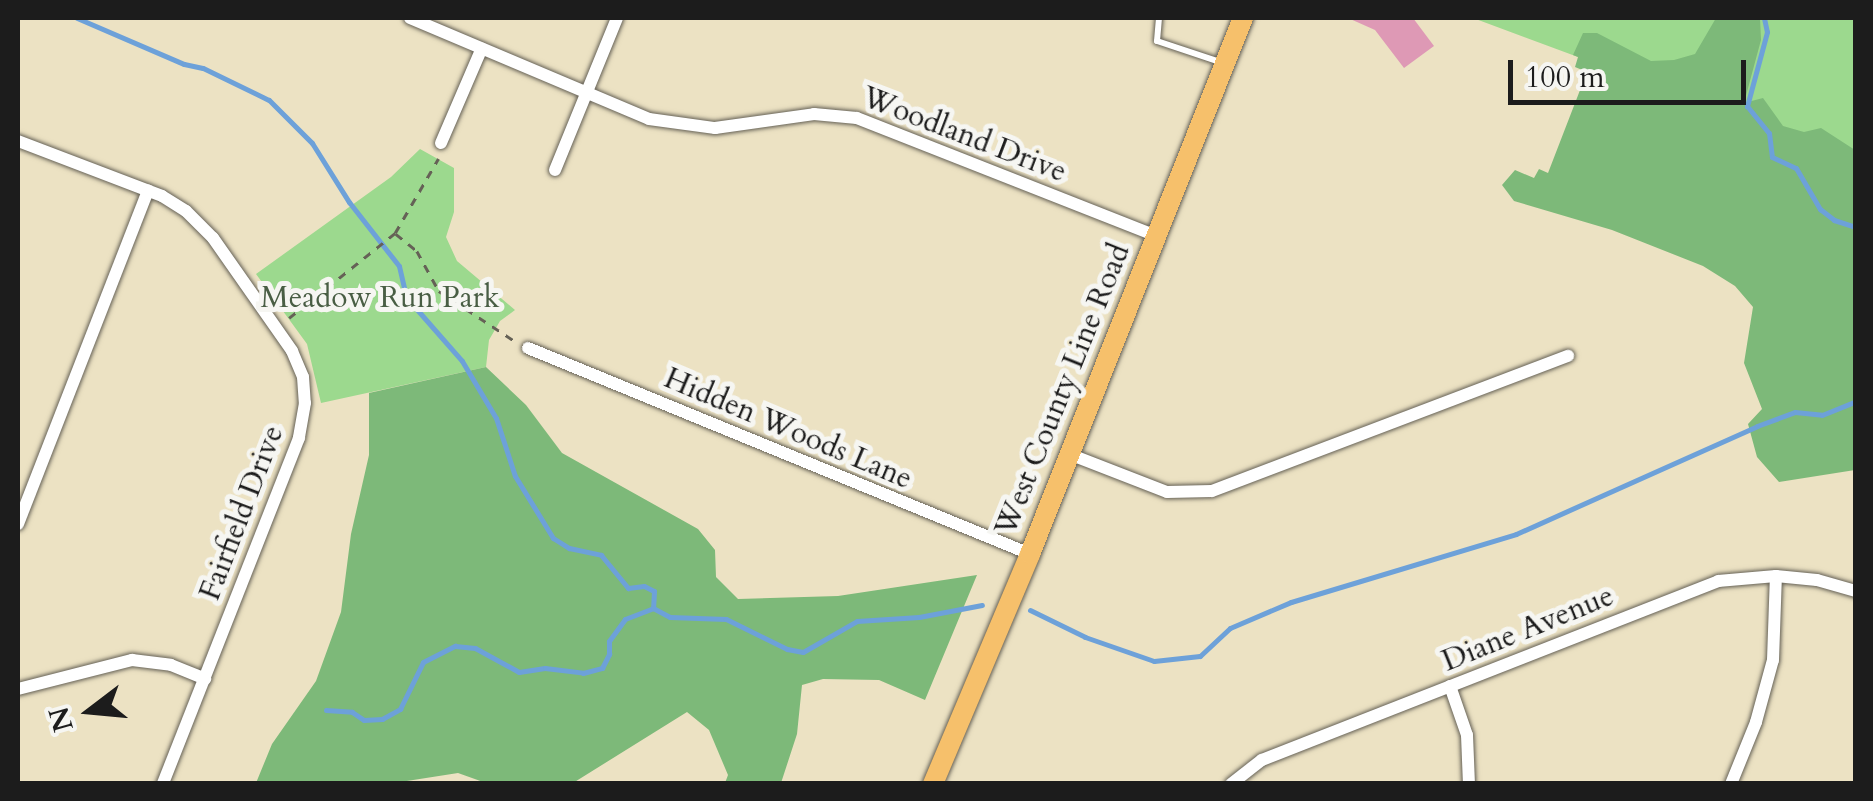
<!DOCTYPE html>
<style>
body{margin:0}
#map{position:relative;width:1873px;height:801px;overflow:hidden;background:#ece2c3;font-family:Cardo,serif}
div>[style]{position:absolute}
.green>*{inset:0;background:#9cd98e}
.forest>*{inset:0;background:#7db979}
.stream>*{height:5px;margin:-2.5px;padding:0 2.5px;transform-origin:2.5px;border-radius:2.5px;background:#6da1d9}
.building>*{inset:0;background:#de99b5}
.path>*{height:2.5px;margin-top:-1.25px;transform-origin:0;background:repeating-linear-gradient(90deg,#656156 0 8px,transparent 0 16px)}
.roads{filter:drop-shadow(0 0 2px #656156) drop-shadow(0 0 2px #656156)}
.lane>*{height:6px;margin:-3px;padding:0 3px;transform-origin:3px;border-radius:3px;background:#fff}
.street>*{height:12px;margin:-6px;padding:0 6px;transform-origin:6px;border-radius:6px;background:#fff}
.primary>*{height:20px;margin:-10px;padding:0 10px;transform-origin:10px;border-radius:10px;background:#f6c06b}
span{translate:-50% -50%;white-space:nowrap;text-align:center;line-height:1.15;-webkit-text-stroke:10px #f6f6f2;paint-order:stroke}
.street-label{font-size:30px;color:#1c1c1c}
.park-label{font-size:30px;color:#495e44}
.frame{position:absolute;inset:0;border:20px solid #1c1c1c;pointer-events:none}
.north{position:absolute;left:40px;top:661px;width:100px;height:100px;-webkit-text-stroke:8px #f6f6f2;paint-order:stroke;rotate:254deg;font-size:28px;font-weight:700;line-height:40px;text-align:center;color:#1c1c1c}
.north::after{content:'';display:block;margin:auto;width:35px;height:45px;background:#1c1c1c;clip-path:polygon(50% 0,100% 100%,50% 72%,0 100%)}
.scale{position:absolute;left:1508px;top:60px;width:238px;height:45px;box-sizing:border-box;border:5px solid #1c1c1c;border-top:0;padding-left:12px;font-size:30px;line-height:35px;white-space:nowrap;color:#1c1c1c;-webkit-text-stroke:8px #f6f6f2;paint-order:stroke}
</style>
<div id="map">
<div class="green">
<div style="clip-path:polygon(1473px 18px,1855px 18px,1855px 175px,1578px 57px)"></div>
<div style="clip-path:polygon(420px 149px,454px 168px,454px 212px,446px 237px,457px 261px,515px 310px,500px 321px,489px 340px,486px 367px,321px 403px,307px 344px,256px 274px,391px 177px)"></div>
</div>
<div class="forest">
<div style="clip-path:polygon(1716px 18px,1760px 18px,1761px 40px,1744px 103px,1763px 98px,1783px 126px,1804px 132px,1821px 128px,1855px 150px,1855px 470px,1779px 482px,1757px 457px,1748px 424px,1762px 409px,1744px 363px,1753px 307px,1735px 286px,1703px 266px,1612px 230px,1514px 201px,1502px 185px,1515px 170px,1534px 178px,1539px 169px,1548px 173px,1587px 72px,1575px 67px,1578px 57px,1573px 55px,1583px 33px,1597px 33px,1651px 61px,1674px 60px,1695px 54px)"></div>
<div style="clip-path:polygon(486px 367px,526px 405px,562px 453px,698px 529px,715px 550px,716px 577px,738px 599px,838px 596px,977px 575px,925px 700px,879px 680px,823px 679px,802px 685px,797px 734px,781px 783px,725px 783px,728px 775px,709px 730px,687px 712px,573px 783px,486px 783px,458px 773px,394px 783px,256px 783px,272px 744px,316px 681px,341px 612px,351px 534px,369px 455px,369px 393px)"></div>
</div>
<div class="stream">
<div style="left:77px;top:18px;width:116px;rotate:23.3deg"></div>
<div style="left:184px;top:64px;width:19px;rotate:12deg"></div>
<div style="left:203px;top:68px;width:73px;rotate:25.9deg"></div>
<div style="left:269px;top:100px;width:61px;rotate:45deg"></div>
<div style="left:312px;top:143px;width:70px;rotate:57.9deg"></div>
<div style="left:349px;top:202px;width:81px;rotate:52deg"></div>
<div style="left:399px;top:266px;width:32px;rotate:77deg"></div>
<div style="left:406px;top:297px;width:85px;rotate:48.8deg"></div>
<div style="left:462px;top:361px;width:66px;rotate:59.2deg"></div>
<div style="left:496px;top:418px;width:61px;rotate:71.9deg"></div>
<div style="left:515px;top:476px;width:73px;rotate:58.5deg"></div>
<div style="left:553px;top:538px;width:19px;rotate:32deg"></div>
<div style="left:569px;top:548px;width:33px;rotate:12deg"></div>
<div style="left:601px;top:555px;width:43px;rotate:50.7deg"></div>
<div style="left:628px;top:588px;width:16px;rotate:-7deg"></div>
<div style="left:644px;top:586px;width:11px;rotate:27deg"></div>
<div style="left:654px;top:591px;width:17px;rotate:93deg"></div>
<div style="left:1764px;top:18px;width:14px;rotate:78deg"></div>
<div style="left:1767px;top:32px;width:77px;rotate:105.1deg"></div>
<div style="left:1747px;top:106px;width:35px;rotate:51deg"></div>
<div style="left:1769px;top:133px;width:24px;rotate:83deg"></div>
<div style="left:1772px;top:157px;width:26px;rotate:25deg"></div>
<div style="left:1796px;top:168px;width:48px;rotate:59.7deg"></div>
<div style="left:1820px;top:209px;width:18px;rotate:38deg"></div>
<div style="left:1834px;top:220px;width:23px;rotate:18deg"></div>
<div style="left:1030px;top:610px;width:61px;rotate:26.1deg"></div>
<div style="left:1085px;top:637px;width:73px;rotate:19.2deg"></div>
<div style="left:1154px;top:661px;width:46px;rotate:-6.2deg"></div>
<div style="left:1200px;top:656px;width:41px;rotate:-43deg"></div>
<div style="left:1230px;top:628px;width:66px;rotate:-23.1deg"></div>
<div style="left:1291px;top:602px;width:235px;rotate:-16.8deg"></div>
<div style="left:1516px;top:534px;width:264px;rotate:-24.1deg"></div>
<div style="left:1757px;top:426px;width:40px;rotate:-20.2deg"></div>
<div style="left:1795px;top:412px;width:27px;rotate:6deg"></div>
<div style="left:1822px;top:415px;width:37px;rotate:-22deg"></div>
<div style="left:326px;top:710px;width:26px;rotate:4deg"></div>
<div style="left:352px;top:712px;width:14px;rotate:34deg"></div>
<div style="left:364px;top:720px;width:18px;rotate:-3deg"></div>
<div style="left:382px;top:719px;width:21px;rotate:-29deg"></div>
<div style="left:400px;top:709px;width:52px;rotate:-63.9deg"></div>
<div style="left:423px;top:662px;width:36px;rotate:-27deg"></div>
<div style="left:455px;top:646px;width:20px;rotate:6deg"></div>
<div style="left:475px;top:648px;width:50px;rotate:28.6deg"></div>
<div style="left:519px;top:672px;width:26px;rotate:-9deg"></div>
<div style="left:545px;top:668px;width:38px;rotate:7deg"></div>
<div style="left:583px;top:673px;width:20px;rotate:-15deg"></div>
<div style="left:602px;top:668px;width:16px;rotate:-63deg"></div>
<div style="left:609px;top:654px;width:13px;rotate:-90deg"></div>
<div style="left:609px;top:641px;width:27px;rotate:-54deg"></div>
<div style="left:625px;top:619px;width:30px;rotate:-21deg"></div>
<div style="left:653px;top:608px;width:19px;rotate:28deg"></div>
<div style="left:670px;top:617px;width:56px;rotate:2deg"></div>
<div style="left:726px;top:619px;width:68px;rotate:26.2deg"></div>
<div style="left:787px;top:649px;width:16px;rotate:11deg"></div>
<div style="left:803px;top:652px;width:62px;rotate:-29.9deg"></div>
<div style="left:857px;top:621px;width:62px;rotate:-3.7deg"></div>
<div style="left:919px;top:617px;width:64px;rotate:-10.8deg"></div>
</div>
<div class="building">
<div style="clip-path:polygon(1348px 18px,1413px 18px,1434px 46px,1404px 68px,1375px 30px)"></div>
</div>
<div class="path">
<div style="left:396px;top:234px;width:27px;rotate:39deg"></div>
<div style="left:417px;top:251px;width:46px;rotate:61.2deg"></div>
<div style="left:439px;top:291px;width:89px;rotate:33.5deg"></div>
<div style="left:307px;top:304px;width:33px;rotate:-3deg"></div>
<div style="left:289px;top:318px;width:136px;rotate:-38.7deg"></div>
<div style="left:395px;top:233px;width:86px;rotate:-59.8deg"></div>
</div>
<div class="roads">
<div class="lane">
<div style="left:1159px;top:18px;width:23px;rotate:95deg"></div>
<div style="left:1157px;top:41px;width:70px;rotate:18.4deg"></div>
</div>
<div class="street">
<div style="left:410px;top:18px;width:259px;rotate:22.9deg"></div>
<div style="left:649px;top:119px;width:67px;rotate:7.8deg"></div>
<div style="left:715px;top:128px;width:100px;rotate:-8deg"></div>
<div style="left:814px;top:114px;width:43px;rotate:5.3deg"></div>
<div style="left:857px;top:118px;width:322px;rotate:21.5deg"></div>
<div style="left:18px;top:141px;width:154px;rotate:20.9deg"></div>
<div style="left:162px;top:196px;width:28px;rotate:32deg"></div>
<div style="left:186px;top:211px;width:38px;rotate:45deg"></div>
<div style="left:213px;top:238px;width:138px;rotate:55deg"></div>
<div style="left:292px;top:351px;width:28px;rotate:67deg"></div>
<div style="left:303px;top:377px;width:26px;rotate:86deg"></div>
<div style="left:305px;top:403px;width:36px;rotate:100deg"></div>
<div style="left:299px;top:438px;width:372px;rotate:111.5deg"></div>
<div style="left:441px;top:143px;width:103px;rotate:-66.7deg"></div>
<div style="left:555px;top:170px;width:164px;rotate:-67.8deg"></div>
<div style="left:528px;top:348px;width:543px;rotate:22.31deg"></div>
<div style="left:1069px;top:454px;width:105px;rotate:21.2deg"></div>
<div style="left:1167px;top:492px;width:45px;rotate:-1.3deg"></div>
<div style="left:1212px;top:491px;width:381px;rotate:-20.8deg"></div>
<div style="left:18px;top:524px;width:358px;rotate:-68.7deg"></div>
<div style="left:1450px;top:686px;width:52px;rotate:70.9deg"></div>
<div style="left:1467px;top:735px;width:49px;rotate:87.7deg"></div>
<div style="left:18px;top:689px;width:118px;rotate:-14.3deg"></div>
<div style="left:132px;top:660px;width:39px;rotate:7deg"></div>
<div style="left:171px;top:665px;width:37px;rotate:22deg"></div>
<div style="left:1231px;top:784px;width:39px;rotate:-38deg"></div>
<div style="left:1262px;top:760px;width:490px;rotate:-21.4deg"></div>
<div style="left:1718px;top:581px;width:58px;rotate:-4.9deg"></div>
<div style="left:1776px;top:576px;width:41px;rotate:5.6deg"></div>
<div style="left:1817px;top:580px;width:41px;rotate:15.8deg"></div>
<div style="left:1731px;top:784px;width:67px;rotate:-68deg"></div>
<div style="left:1756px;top:722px;width:64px;rotate:-74.7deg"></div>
<div style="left:1773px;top:660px;width:84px;rotate:-88deg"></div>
</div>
<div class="primary">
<div style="left:933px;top:784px;width:250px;rotate:-67.1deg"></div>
<div style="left:1030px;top:554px;width:577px;rotate:-68.33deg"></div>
</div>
</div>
<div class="street-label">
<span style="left:964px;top:135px;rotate:21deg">Woodland Drive</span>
<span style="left:1063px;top:390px;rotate:-68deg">West County Line Road</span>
<span style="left:788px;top:429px;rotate:23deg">Hidden Woods Lane</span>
<span style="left:242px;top:513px;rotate:-69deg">Fairfield Drive</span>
<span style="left:1528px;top:629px;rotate:-22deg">Diane Avenue</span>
</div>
<div class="park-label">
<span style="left:380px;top:298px">Meadow Run Park</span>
</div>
<div class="frame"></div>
<div class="north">N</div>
<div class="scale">100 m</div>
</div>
